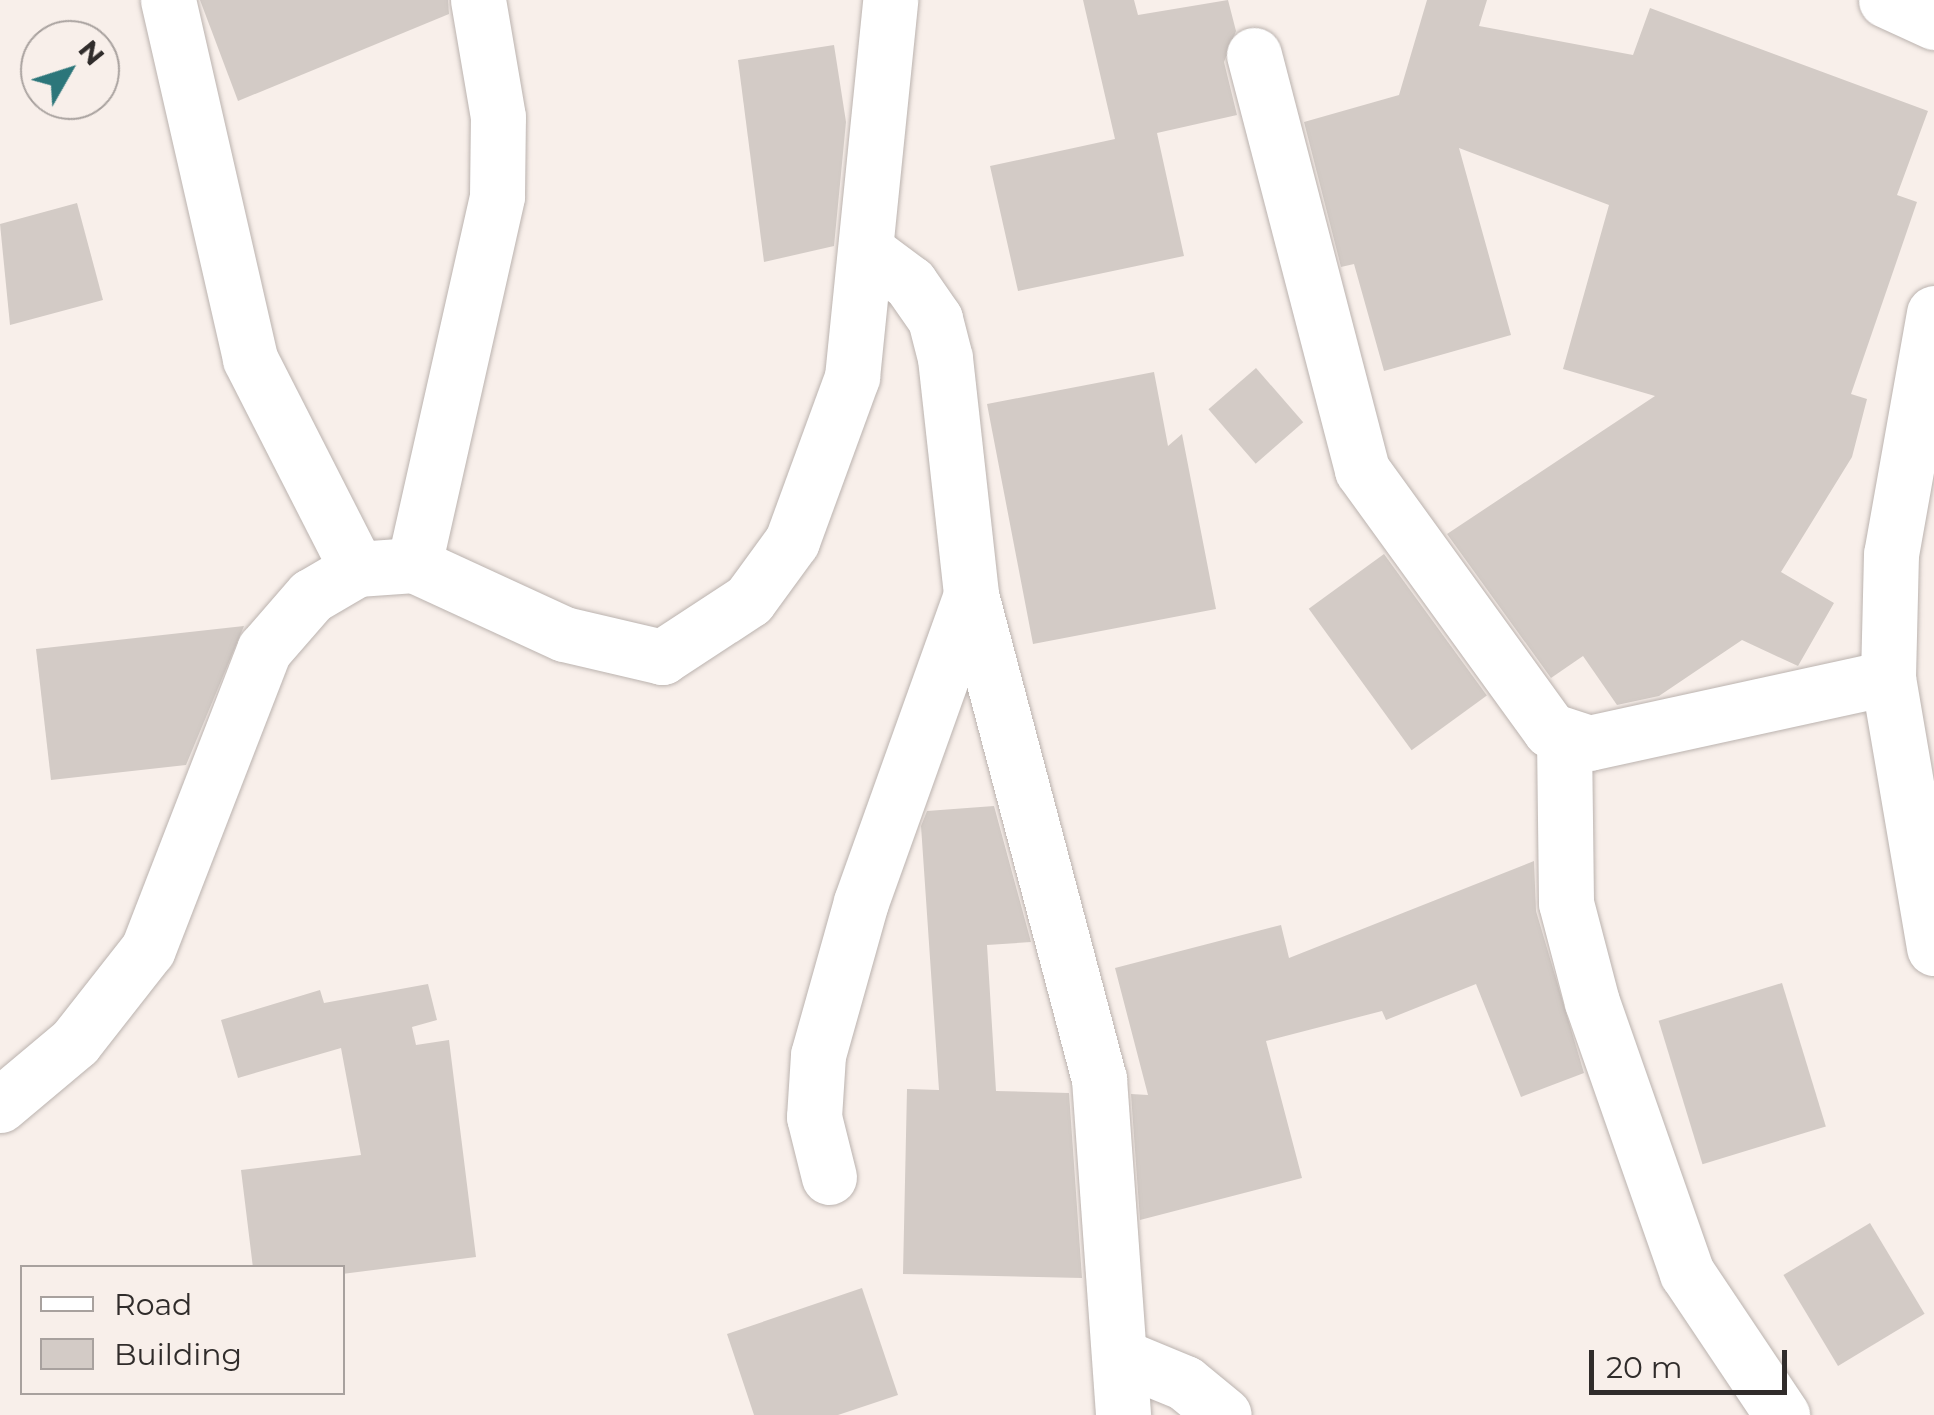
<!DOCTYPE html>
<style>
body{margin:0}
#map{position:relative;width:1934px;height:1415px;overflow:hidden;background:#f8efea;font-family:Montserrat,sans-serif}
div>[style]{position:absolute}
.building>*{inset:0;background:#d3cbc6;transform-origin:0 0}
.roads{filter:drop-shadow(0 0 2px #bbb3af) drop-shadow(0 0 2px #bbb3af)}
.minor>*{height:55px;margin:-27.5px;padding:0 27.5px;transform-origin:27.5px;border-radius:27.5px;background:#fff}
span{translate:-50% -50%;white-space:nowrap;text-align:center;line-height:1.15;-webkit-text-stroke:8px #f8efea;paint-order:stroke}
.legend{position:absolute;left:20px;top:1265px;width:325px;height:130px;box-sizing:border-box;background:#f8efea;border:2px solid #a8a19e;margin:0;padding:12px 18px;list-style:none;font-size:30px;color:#302c2b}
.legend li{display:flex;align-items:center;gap:20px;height:50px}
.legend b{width:50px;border:2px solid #a8a19e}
.north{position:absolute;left:20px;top:20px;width:100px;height:100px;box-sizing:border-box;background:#f8efea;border:2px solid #a8a19e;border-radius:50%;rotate:51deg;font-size:28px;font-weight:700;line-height:40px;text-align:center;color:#302c2b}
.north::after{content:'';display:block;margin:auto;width:35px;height:45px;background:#2c767a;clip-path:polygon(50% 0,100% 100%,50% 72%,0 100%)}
.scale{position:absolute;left:1589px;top:1350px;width:198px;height:45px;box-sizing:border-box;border:5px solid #302c2b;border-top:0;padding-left:12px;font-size:30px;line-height:35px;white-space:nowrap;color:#302c2b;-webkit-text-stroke:8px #f8efea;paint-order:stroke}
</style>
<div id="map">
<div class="building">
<div style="clip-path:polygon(200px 0,448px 0,449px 14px,238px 101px)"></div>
<div style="clip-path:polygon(1083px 0,1134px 0,1138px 15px,1228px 0,1236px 31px,1224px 62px,1237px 115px,1157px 133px,1184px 256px,1018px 291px,990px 166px,1115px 139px)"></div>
<div style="clip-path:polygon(1427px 0,1487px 0,1479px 26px,1633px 55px,1650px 8px,1928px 111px,1897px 195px,1917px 202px,1851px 394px,1867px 399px,1852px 457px,1781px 572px,1834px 603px,1798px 666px,1742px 640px,1659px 696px,1617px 705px,1583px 656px,1551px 678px,1447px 534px,1655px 396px,1563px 369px,1609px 205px,1459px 148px,1511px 335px,1384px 371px,1354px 264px,1341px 267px,1304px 122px,1399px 95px)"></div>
<div style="clip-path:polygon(834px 45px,846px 122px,834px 246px,764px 262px,738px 60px)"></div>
<div style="clip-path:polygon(77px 203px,103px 300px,10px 325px,0 224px)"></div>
<div style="left:1256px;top:368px;width:72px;height:63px;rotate:49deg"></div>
<div style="clip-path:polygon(1154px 372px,1168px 446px,1182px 434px,1216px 609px,1033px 644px,987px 404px)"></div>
<div style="left:1384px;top:554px;width:175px;height:93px;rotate:54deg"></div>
<div style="clip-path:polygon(244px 626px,186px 765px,51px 780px,36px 649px)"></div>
<div style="clip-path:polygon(994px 806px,1031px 942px,987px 945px,996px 1091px,1069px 1093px,1082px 1278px,903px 1274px,907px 1089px,939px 1090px,921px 826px,927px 811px)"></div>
<div style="clip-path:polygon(1534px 861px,1536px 911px,1584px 1073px,1521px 1097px,1476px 984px,1386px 1020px,1382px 1011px,1266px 1041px,1302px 1178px,1140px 1220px,1131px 1094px,1148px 1095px,1115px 968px,1281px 925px,1289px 958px)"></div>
<div style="left:1782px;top:983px;width:150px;height:129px;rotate:73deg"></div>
<div style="clip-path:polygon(428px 984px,437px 1020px,412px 1027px,416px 1045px,449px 1040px,476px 1257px,342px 1274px,253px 1268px,241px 1170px,361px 1155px,341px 1048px,238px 1078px,221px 1020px,320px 990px,324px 1003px)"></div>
<div style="left:1870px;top:1223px;width:106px;height:101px;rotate:59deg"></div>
<div style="clip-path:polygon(862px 1288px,898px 1395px,838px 1415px,754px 1415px,727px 1334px)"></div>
</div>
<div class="roads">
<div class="minor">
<div style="left:168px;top:0;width:368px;rotate:77.1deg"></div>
<div style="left:250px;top:359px;width:236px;rotate:63deg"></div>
<div style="left:1886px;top:0;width:53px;rotate:24.6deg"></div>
<div style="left:1254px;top:55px;width:429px;rotate:75.4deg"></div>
<div style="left:1362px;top:470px;width:321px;rotate:54.1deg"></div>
<div style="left:1550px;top:730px;width:41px;rotate:18.4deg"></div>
<div style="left:1589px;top:743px;width:306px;rotate:-12.3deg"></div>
<div style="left:867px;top:251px;width:54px;rotate:36.7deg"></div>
<div style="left:910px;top:283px;width:44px;rotate:55.2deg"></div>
<div style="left:935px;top:319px;width:40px;rotate:75.6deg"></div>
<div style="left:945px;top:358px;width:238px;rotate:83.7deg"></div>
<div style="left:971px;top:595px;width:501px;rotate:75.19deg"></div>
<div style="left:1099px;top:1079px;width:337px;rotate:85.9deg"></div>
<div style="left:1934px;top:313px;width:245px;rotate:100.1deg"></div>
<div style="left:1891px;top:554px;width:124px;rotate:91.4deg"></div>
<div style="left:1888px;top:678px;width:274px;rotate:80.3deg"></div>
<div style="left:414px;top:565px;width:378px;rotate:-77.3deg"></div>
<div style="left:497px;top:196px;width:79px;rotate:-89.3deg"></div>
<div style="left:498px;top:117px;width:119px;rotate:-99.7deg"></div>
<div style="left:1564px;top:738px;width:165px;rotate:89.3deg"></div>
<div style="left:1566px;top:903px;width:102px;rotate:75.3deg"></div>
<div style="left:1592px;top:1002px;width:287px;rotate:70.7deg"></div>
<div style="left:1687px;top:1273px;width:171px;rotate:56.2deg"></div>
<div style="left:0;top:1105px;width:98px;rotate:-40deg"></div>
<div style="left:75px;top:1042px;width:118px;rotate:-51.9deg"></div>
<div style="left:148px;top:949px;width:321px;rotate:-68.8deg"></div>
<div style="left:264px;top:650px;width:72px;rotate:-49deg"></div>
<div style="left:311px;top:596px;width:53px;rotate:-30.4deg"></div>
<div style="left:357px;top:569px;width:57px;rotate:-4deg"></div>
<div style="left:414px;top:565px;width:165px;rotate:24.7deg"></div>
<div style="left:564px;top:634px;width:101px;rotate:13.2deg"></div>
<div style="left:662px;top:657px;width:104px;rotate:-33.2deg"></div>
<div style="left:749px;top:600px;width:73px;rotate:-53.9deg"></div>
<div style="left:792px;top:541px;width:175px;rotate:-69.9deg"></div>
<div style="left:852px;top:377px;width:379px;rotate:-84.2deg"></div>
<div style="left:829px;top:1177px;width:62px;rotate:-104deg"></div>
<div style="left:814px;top:1117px;width:62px;rotate:-86.3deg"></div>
<div style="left:818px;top:1055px;width:159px;rotate:-74.3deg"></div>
<div style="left:861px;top:902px;width:326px;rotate:-70.3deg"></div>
<div style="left:1122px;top:1357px;width:68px;rotate:22.4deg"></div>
<div style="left:1185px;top:1383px;width:50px;rotate:39.4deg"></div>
</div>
</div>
<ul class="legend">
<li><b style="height:12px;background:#fff"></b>Road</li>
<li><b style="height:28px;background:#d3cbc6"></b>Building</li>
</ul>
<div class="north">N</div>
<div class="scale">20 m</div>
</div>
